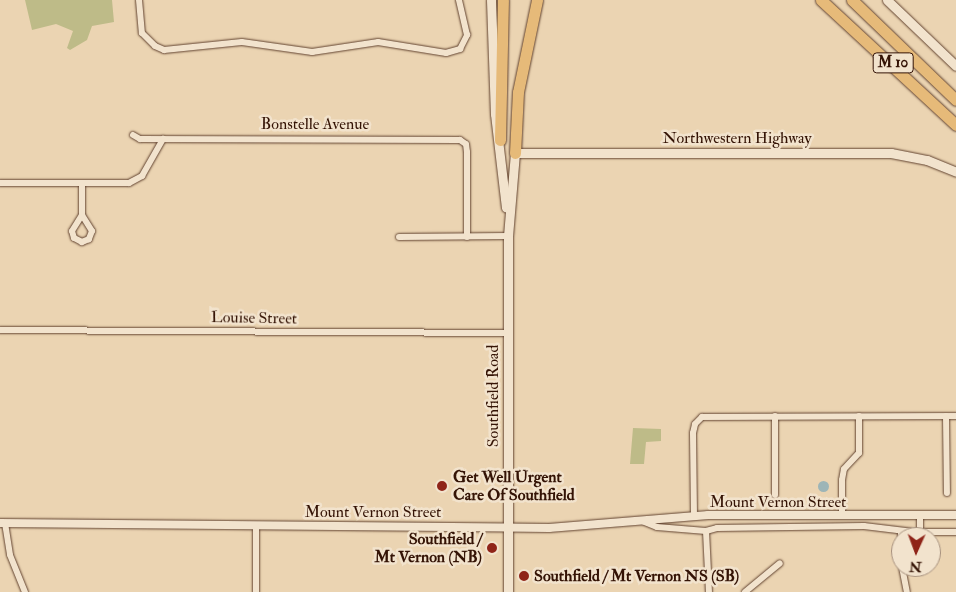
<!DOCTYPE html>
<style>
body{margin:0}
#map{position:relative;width:956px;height:592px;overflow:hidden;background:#ebd4b2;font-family:"IM FELL Double Pica",serif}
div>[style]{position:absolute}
.green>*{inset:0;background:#bebb88}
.water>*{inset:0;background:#9db5b7}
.round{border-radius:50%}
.roads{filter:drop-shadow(0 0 1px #624330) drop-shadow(0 0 1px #624330)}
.minor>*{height:6px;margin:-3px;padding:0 3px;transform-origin:3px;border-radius:3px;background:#f2e3cd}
.tertiary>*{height:8px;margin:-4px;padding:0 4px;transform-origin:4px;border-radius:4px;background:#f2e3cd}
.secondary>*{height:9px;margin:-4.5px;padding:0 4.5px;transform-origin:4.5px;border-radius:4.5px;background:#f2e3cd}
.motorway>*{height:11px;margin:-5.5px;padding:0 5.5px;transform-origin:5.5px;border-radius:5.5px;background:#e6ba79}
.dots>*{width:14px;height:14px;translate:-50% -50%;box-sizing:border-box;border:2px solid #f2e3cd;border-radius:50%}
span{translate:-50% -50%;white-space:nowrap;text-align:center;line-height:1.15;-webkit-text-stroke:5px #f2e3cd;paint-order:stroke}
.shield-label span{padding:1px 4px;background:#f2e3cd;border:1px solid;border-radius:4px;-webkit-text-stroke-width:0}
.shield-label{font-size:15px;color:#341305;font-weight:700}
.street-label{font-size:16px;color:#341305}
.poi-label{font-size:16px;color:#341305;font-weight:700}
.left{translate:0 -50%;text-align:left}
.right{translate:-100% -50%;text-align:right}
.north{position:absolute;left:891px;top:527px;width:50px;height:50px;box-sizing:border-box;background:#f2e3cd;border:1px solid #a6907d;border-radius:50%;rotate:182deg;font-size:14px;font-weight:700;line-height:20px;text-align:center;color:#341305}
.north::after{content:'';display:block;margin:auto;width:18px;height:22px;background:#8f2418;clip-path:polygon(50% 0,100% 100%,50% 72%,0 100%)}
</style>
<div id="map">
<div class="green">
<div style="clip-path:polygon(25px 0,112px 0,114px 22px,92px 26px,87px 40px,70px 50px,67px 48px,73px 31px,56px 24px,32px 30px)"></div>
<div style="clip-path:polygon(633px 428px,661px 429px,661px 441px,646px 442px,644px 464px,630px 464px)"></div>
</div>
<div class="water">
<div class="round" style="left:817.5px;top:480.5px;width:11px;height:11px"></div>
</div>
<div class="roads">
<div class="minor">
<div style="left:139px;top:0;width:33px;rotate:85deg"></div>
<div style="left:142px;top:33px;width:18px;rotate:45deg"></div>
<div style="left:155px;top:46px;width:10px;rotate:24deg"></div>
<div style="left:164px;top:50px;width:78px;rotate:-5.9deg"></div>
<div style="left:242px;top:42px;width:71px;rotate:8.1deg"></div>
<div style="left:312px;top:52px;width:67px;rotate:-8.6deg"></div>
<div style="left:378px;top:42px;width:69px;rotate:9.2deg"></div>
<div style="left:446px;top:53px;width:15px;rotate:-16deg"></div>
<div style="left:460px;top:49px;width:16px;rotate:-63deg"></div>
<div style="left:467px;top:35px;width:36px;rotate:-103deg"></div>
<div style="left:133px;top:135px;width:8px;rotate:30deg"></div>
<div style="left:140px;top:139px;width:320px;rotate:0.2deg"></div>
<div style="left:460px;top:140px;width:7px;rotate:34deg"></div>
<div style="left:466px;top:144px;width:8px;rotate:83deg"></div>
<div style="left:467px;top:152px;width:85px;rotate:90deg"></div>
<div style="left:0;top:183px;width:129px"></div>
<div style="left:129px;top:183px;width:15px;rotate:-28deg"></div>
<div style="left:142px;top:176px;width:43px;rotate:-60.4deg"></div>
<div style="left:82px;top:215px;width:19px;rotate:58deg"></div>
<div style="left:92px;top:231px;width:9px;rotate:111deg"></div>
<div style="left:89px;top:239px;width:8px;rotate:157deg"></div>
<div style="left:82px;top:242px;width:9px;rotate:-153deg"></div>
<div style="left:74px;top:238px;width:7px;rotate:-106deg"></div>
<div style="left:72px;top:231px;width:19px;rotate:-58deg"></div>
<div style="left:82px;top:215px;width:31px;rotate:-90deg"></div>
<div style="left:399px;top:237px;width:109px;rotate:-0.5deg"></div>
<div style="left:0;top:330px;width:508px;rotate:0.34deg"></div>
<div style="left:775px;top:416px;width:79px;rotate:90deg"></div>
<div style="left:946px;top:416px;width:77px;rotate:89.3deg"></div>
<div style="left:842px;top:515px;width:35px;rotate:-90deg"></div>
<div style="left:842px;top:480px;width:11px;rotate:-80deg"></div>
<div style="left:844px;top:469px;width:22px;rotate:-47deg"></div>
<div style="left:859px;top:453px;width:37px;rotate:-90deg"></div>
<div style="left:694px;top:516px;width:83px;rotate:-90.7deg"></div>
<div style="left:693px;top:433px;width:9px;rotate:-77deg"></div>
<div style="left:695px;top:424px;width:10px;rotate:-45deg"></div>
<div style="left:702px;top:417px;width:254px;rotate:-0.2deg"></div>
<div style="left:642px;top:521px;width:16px;rotate:22deg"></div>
<div style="left:657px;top:527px;width:49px;rotate:4.7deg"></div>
<div style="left:706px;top:531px;width:11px;rotate:-15deg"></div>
<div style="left:717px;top:528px;width:147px;rotate:-0.8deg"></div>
<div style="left:864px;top:526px;width:50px;rotate:6.8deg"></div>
<div style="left:914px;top:532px;width:42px"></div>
<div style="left:5px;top:523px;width:32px;rotate:81deg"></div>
<div style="left:10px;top:555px;width:40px;rotate:68deg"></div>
<div style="left:256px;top:525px;width:67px;rotate:90deg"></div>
<div style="left:706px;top:531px;width:61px;rotate:87.2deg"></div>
<div style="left:901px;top:531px;width:22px;rotate:90deg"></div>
<div style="left:920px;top:532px;width:17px;rotate:-90deg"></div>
<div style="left:902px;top:567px;width:25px;rotate:79deg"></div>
<div style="left:745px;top:592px;width:45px;rotate:-39.6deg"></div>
</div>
<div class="tertiary">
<div style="left:0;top:523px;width:549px;rotate:0.52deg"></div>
<div style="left:549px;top:528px;width:160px;rotate:-4.7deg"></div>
<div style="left:708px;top:515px;width:248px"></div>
</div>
<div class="secondary">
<div style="left:491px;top:0;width:114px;rotate:88deg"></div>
<div style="left:495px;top:114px;width:94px;rotate:83.3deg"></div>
<div style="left:887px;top:0;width:95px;rotate:43.7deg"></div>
<div style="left:508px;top:592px;width:356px;rotate:-90deg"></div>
<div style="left:508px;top:236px;width:83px;rotate:-85.2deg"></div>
<div style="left:515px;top:153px;width:376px"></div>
<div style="left:891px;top:153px;width:37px;rotate:11deg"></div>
<div style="left:927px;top:160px;width:31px;rotate:22deg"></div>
</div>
<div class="motorway">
<div style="left:821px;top:0;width:184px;rotate:42.8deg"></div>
<div style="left:852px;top:0;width:144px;rotate:43.9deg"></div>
<div style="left:500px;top:140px;width:140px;rotate:-88.8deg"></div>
<div style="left:515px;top:153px;width:61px;rotate:-87.2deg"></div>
<div style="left:518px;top:92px;width:94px;rotate:-78.3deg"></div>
</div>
</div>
<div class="dots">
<div style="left:442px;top:486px;background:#8f2418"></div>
<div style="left:492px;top:548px;background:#8f2418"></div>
<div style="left:524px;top:576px;background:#8f2418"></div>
</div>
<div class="shield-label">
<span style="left:893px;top:63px">M 10</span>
</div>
<div class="street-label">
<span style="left:315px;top:124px">Bonstelle Avenue</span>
<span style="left:737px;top:138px">Northwestern Highway</span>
<span style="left:254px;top:318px;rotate:1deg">Louise Street</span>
<span style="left:493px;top:396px;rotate:-90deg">Southfield Road</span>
<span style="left:778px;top:502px">Mount Vernon Street</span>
<span style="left:373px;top:512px">Mount Vernon Street</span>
</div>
<div class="poi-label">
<span class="left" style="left:453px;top:486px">Get Well Urgent<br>Care Of Southfield</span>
<span class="right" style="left:482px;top:548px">Southfield /<br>Mt Vernon (NB)</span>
<span class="left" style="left:534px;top:576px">Southfield / Mt Vernon NS (SB)</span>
</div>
<div class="north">N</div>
</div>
